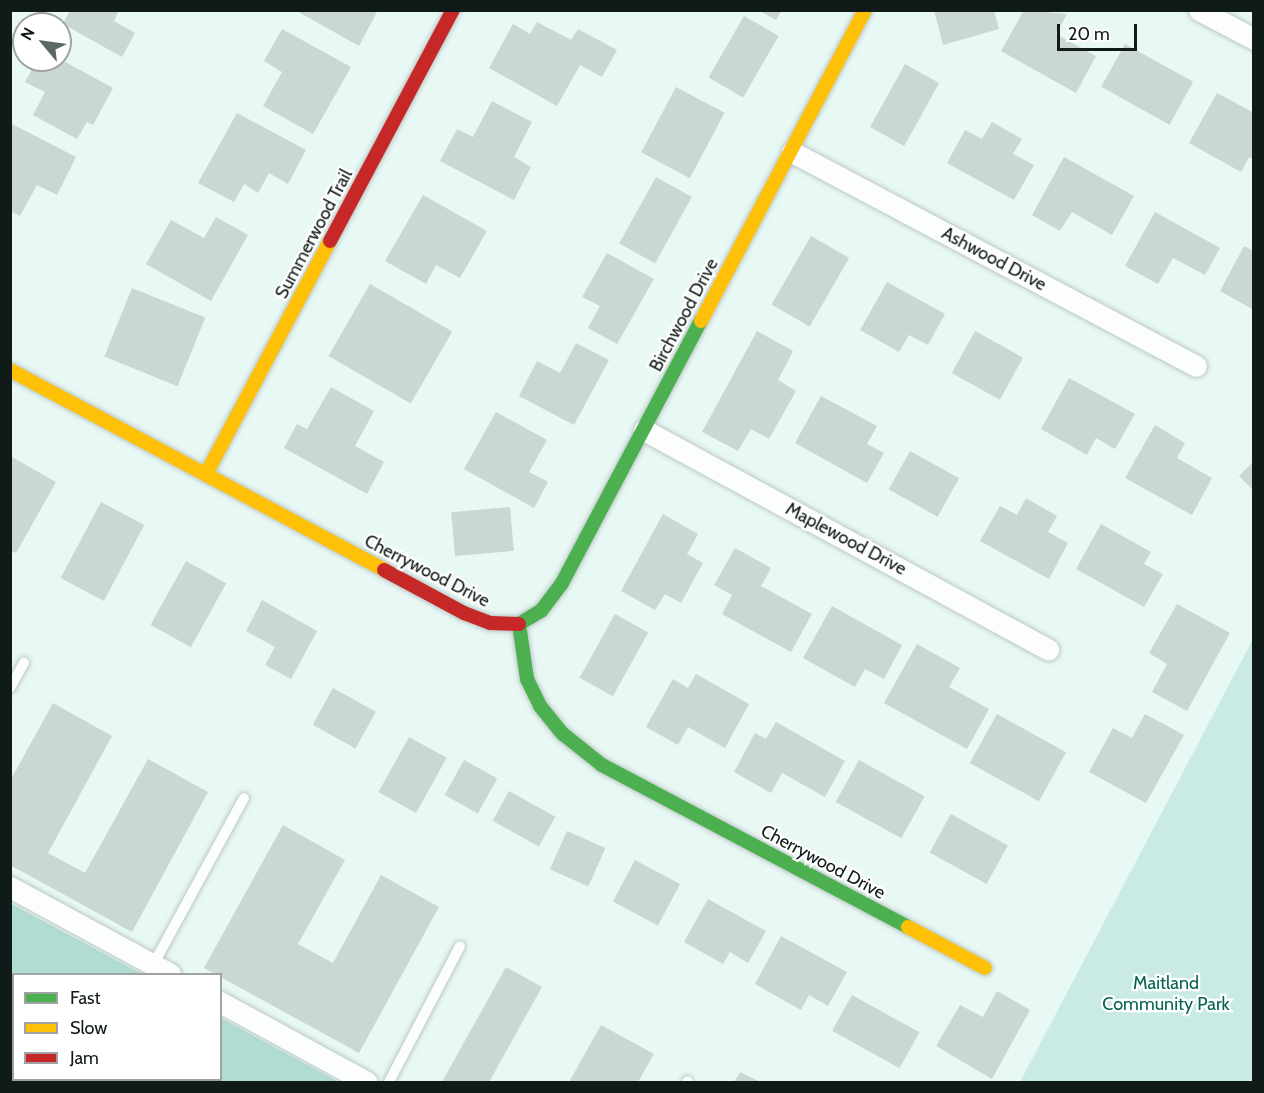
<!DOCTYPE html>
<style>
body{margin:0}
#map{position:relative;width:1264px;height:1093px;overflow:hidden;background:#e8f8f4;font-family:Cabin,sans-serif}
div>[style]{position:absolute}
.green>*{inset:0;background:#caebe4}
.forest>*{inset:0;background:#b1dcd2}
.building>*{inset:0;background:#cad7d4;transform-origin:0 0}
.roads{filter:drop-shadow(0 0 2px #bbc8c5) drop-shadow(0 0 2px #bbc8c5)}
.lane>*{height:10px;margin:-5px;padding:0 5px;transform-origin:5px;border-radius:5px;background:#fcfefd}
.street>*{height:21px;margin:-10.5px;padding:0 10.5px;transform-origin:10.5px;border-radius:10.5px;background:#fcfefd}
.fast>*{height:14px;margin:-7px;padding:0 7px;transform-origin:7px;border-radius:7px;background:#4caf50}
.slow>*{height:14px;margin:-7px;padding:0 7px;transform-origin:7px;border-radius:7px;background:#ffc107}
.jam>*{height:14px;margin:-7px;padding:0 7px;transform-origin:7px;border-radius:7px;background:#c62828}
span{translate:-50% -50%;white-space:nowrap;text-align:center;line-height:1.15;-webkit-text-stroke:4.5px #fff;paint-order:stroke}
.street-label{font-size:18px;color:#101a18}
.park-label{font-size:18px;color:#056255}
.frame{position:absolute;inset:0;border:12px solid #101a18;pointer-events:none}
.legend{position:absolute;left:12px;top:973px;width:210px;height:108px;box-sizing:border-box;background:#fff;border:2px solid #9fa3a3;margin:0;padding:8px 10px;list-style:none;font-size:18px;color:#101a18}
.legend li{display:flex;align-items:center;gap:12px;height:30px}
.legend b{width:30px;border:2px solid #9fa3a3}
.north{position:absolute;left:12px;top:12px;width:60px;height:60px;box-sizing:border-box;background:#fff;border:2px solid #9fa3a3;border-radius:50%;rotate:299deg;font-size:16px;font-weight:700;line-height:24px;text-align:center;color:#101a18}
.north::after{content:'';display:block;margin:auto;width:21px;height:27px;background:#5c6865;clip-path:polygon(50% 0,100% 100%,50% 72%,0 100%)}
.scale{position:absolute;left:1057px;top:24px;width:80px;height:27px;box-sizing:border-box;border:3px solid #101a18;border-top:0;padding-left:8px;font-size:18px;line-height:21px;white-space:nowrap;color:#101a18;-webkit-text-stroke:4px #fff;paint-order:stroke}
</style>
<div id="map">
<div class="green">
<div style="clip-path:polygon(1253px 639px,1253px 1082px,1020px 1082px)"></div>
</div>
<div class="forest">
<div style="clip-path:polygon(10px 903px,142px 974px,14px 974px,14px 1080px,220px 1080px,221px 1018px,339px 1082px,11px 1082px)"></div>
</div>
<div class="building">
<div style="clip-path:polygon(70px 10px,119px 10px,114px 21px,135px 33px,122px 57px,63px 24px)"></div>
<div style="clip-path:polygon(295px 10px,378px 10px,359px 46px)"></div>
<div style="clip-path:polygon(758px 10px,782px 10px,776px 20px)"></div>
<div style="clip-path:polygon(934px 10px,994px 10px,999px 29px,943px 45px)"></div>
<div style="clip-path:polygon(1024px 10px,1067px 14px,1056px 34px,1096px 56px,1076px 93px,1001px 51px)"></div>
<div style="left:744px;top:16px;width:40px;height:71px;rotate:30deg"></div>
<div style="clip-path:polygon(537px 22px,571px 40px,578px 29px,617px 50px,602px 77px,580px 65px,557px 106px,489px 68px,513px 24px,530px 34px)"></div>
<div style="clip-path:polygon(282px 29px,351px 67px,313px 134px,263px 106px,282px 72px,264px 61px)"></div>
<div style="left:1125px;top:44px;width:78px;height:49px;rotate:29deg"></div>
<div style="clip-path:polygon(60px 59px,113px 88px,93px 125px,87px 122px,77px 139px,33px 115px,45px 92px,25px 82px,37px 60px)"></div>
<div style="left:905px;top:64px;width:39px;height:72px;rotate:29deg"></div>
<div style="left:676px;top:87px;width:55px;height:74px;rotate:28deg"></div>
<div style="clip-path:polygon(1217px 93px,1254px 113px,1254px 160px,1249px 157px,1241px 172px,1189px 143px)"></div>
<div style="clip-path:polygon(492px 101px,532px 122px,514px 157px,531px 167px,514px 200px,440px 161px,457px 129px,473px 137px)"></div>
<div style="clip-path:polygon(237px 113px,306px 150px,288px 184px,269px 173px,258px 193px,244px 184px,234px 202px,198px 183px)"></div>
<div style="clip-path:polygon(992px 122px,1022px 139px,1013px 154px,1034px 165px,1014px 200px,947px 163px,965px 130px,982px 139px)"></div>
<div style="clip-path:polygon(10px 123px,76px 157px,57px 195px,37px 185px,20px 216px,10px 211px)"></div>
<div style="clip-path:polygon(1064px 157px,1134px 196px,1112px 235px,1072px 212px,1060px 231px,1032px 215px)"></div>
<div style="left:656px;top:177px;width:41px;height:76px;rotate:29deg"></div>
<div style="clip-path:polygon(423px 195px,487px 231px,460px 278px,436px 265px,426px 284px,385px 261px)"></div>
<div style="clip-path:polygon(1155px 212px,1220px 248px,1205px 275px,1173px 258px,1158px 284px,1125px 266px)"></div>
<div style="clip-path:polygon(216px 217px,248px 235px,211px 301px,146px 264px,171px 220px,204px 238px)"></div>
<div style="left:811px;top:236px;width:44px;height:79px;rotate:30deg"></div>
<div style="clip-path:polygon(1244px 246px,1254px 251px,1254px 310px,1220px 291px)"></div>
<div style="clip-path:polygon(607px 253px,654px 279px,617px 344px,588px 328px,600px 306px,582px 297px)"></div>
<div style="clip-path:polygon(887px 282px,945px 314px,928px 345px,909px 335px,899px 352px,860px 330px)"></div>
<div style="left:370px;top:284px;width:95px;height:83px;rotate:30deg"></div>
<div style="left:132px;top:288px;width:79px;height:74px;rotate:22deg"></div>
<div style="clip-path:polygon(757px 331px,793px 351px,778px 380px,796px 391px,769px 439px,751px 429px,738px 451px,702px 432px)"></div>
<div style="left:975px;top:331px;width:55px;height:48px;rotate:29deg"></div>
<div style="clip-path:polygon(576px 343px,609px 360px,574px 425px,519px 396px,537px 361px,560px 373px)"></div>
<div style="clip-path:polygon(1069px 378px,1135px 414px,1115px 449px,1096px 438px,1087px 455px,1041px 429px)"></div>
<div style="clip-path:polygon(331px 387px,374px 411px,355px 446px,384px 462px,367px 494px,284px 448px,297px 424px,307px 429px)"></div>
<div style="clip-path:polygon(821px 396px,877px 426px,867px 444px,884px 453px,867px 483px,795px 443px)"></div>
<div style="clip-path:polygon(496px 412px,547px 440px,529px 472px,548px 482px,534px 508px,464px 469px)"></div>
<div style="clip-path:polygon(1155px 425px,1185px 443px,1177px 458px,1212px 478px,1192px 515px,1125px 478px)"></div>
<div style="left:910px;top:451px;width:56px;height:44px;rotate:29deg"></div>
<div style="clip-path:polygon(10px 456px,56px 482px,16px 553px,10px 550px)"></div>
<div style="clip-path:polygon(1254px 461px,1254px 491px,1239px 476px)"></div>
<div style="clip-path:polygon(1026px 498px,1057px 516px,1048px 532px,1068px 543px,1049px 579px,980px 541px,1000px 506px,1017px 515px)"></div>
<div style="left:101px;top:502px;width:49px;height:86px;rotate:28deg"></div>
<div style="left:510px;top:507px;width:44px;height:59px;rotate:85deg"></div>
<div style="clip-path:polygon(663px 514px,698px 534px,687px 554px,703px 563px,681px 603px,665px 594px,655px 610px,621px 591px)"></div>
<div style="clip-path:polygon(1101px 524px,1151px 552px,1144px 564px,1163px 574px,1144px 607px,1076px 569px)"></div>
<div style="clip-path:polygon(735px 548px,771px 568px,761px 586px,812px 614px,791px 652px,722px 614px,732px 595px,714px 585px)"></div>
<div style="left:186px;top:561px;width:46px;height:73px;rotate:29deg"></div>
<div style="clip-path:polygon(262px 600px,317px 631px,291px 679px,265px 665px,275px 647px,246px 631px)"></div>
<div style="clip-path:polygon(1177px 604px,1230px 633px,1187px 711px,1152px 692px,1167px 664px,1149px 653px)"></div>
<div style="clip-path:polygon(832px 606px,902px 645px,884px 679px,865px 669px,855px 687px,803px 658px)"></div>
<div style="left:615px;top:614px;width:38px;height:73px;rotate:29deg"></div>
<div style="clip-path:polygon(917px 644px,960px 668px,949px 687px,989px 709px,967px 749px,884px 703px)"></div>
<div style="clip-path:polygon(696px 674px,749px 704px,725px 748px,688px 727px,678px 745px,646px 727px,673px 679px,688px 688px)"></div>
<div style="left:333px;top:688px;width:49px;height:42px;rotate:29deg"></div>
<div style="clip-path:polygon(53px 703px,112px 736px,48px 853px,85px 873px,148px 759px,208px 792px,132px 932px,10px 865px,10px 781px)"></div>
<div style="left:997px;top:714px;width:79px;height:56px;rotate:29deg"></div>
<div style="clip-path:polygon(1145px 714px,1184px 735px,1146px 803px,1089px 772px,1113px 728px,1132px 738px)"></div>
<div style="clip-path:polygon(776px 722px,845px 761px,825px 797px,782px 773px,771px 793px,734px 772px,755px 733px,766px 739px)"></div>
<div style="left:409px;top:737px;width:43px;height:63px;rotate:29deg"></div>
<div style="left:464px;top:760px;width:38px;height:40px;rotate:29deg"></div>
<div style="left:859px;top:760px;width:75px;height:48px;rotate:29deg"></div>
<div style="left:509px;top:791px;width:53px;height:34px;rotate:29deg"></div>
<div style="left:951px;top:814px;width:65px;height:44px;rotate:29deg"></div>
<div style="clip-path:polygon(283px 825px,345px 860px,298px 944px,333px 963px,381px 875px,439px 907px,359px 1053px,204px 968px)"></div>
<div style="left:567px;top:831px;width:42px;height:42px;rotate:24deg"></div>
<div style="left:635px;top:860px;width:51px;height:47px;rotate:28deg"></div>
<div style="clip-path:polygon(708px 899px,766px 931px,748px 963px,730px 952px,723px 964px,684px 942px)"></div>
<div style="clip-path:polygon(781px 936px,847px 972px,828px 1006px,809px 995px,801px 1010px,755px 984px)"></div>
<div style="clip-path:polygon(506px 967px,542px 987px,489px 1082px,442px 1082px)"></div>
<div style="clip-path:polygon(997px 991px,1030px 1010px,992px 1079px,936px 1046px,960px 1005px,983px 1017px)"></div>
<div style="left:852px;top:995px;width:77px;height:41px;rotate:29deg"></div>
<div style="clip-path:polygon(601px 1025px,654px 1054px,638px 1082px,569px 1082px)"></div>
<div style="clip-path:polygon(740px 1072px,761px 1082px,734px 1082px)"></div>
</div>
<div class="roads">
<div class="lane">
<div style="left:10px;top:688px;width:29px;rotate:-61deg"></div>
<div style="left:153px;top:965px;width:190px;rotate:-61.4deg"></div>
<div style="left:389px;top:1082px;width:153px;rotate:-62.4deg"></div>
<div style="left:687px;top:1082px;width:1px;rotate:-45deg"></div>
</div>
<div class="street">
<div style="left:1199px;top:10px;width:62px;rotate:27.8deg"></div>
<div style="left:792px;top:152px;width:457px;rotate:27.9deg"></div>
<div style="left:644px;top:430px;width:460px;rotate:28.5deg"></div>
<div style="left:10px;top:887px;width:182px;rotate:28.5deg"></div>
<div style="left:220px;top:1002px;width:167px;rotate:28.6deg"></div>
</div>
<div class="fast">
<div style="left:519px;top:624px;width:26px;rotate:-31deg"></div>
<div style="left:541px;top:611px;width:35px;rotate:-53deg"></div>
<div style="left:562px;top:583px;width:297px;rotate:-62.1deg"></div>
<div style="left:519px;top:624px;width:56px;rotate:81.7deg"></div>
<div style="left:527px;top:679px;width:30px;rotate:64deg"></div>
<div style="left:540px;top:706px;width:36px;rotate:51deg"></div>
<div style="left:563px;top:734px;width:50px;rotate:38.5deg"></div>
<div style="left:602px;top:765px;width:346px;rotate:27.9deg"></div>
</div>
<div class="slow">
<div style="left:701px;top:321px;width:352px;rotate:-62.2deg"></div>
<div style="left:10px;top:370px;width:424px;rotate:28.1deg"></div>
<div style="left:206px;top:474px;width:264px;rotate:-62deg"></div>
<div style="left:908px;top:927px;width:87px;rotate:28deg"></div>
</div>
<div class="jam">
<div style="left:330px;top:241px;width:262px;rotate:-62deg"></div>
<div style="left:384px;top:570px;width:91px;rotate:28.3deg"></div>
<div style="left:464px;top:613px;width:28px;rotate:21deg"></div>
<div style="left:490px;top:623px;width:29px;rotate:2deg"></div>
</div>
</div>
<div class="street-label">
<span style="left:314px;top:234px;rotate:-62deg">Summerwood Trail</span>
<span style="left:994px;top:259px;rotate:28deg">Ashwood Drive</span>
<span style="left:684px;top:315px;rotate:-62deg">Birchwood Drive</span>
<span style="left:846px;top:539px;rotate:28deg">Maplewood Drive</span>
<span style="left:427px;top:571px;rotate:27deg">Cherrywood Drive</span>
<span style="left:823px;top:862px;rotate:28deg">Cherrywood Drive</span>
</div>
<div class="park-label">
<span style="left:1166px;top:994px">Maitland<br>Community Park</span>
</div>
<div class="frame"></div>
<ul class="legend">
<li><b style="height:8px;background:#4caf50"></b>Fast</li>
<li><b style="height:8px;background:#ffc107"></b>Slow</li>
<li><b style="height:8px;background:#c62828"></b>Jam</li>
</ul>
<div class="north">N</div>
<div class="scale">20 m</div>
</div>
